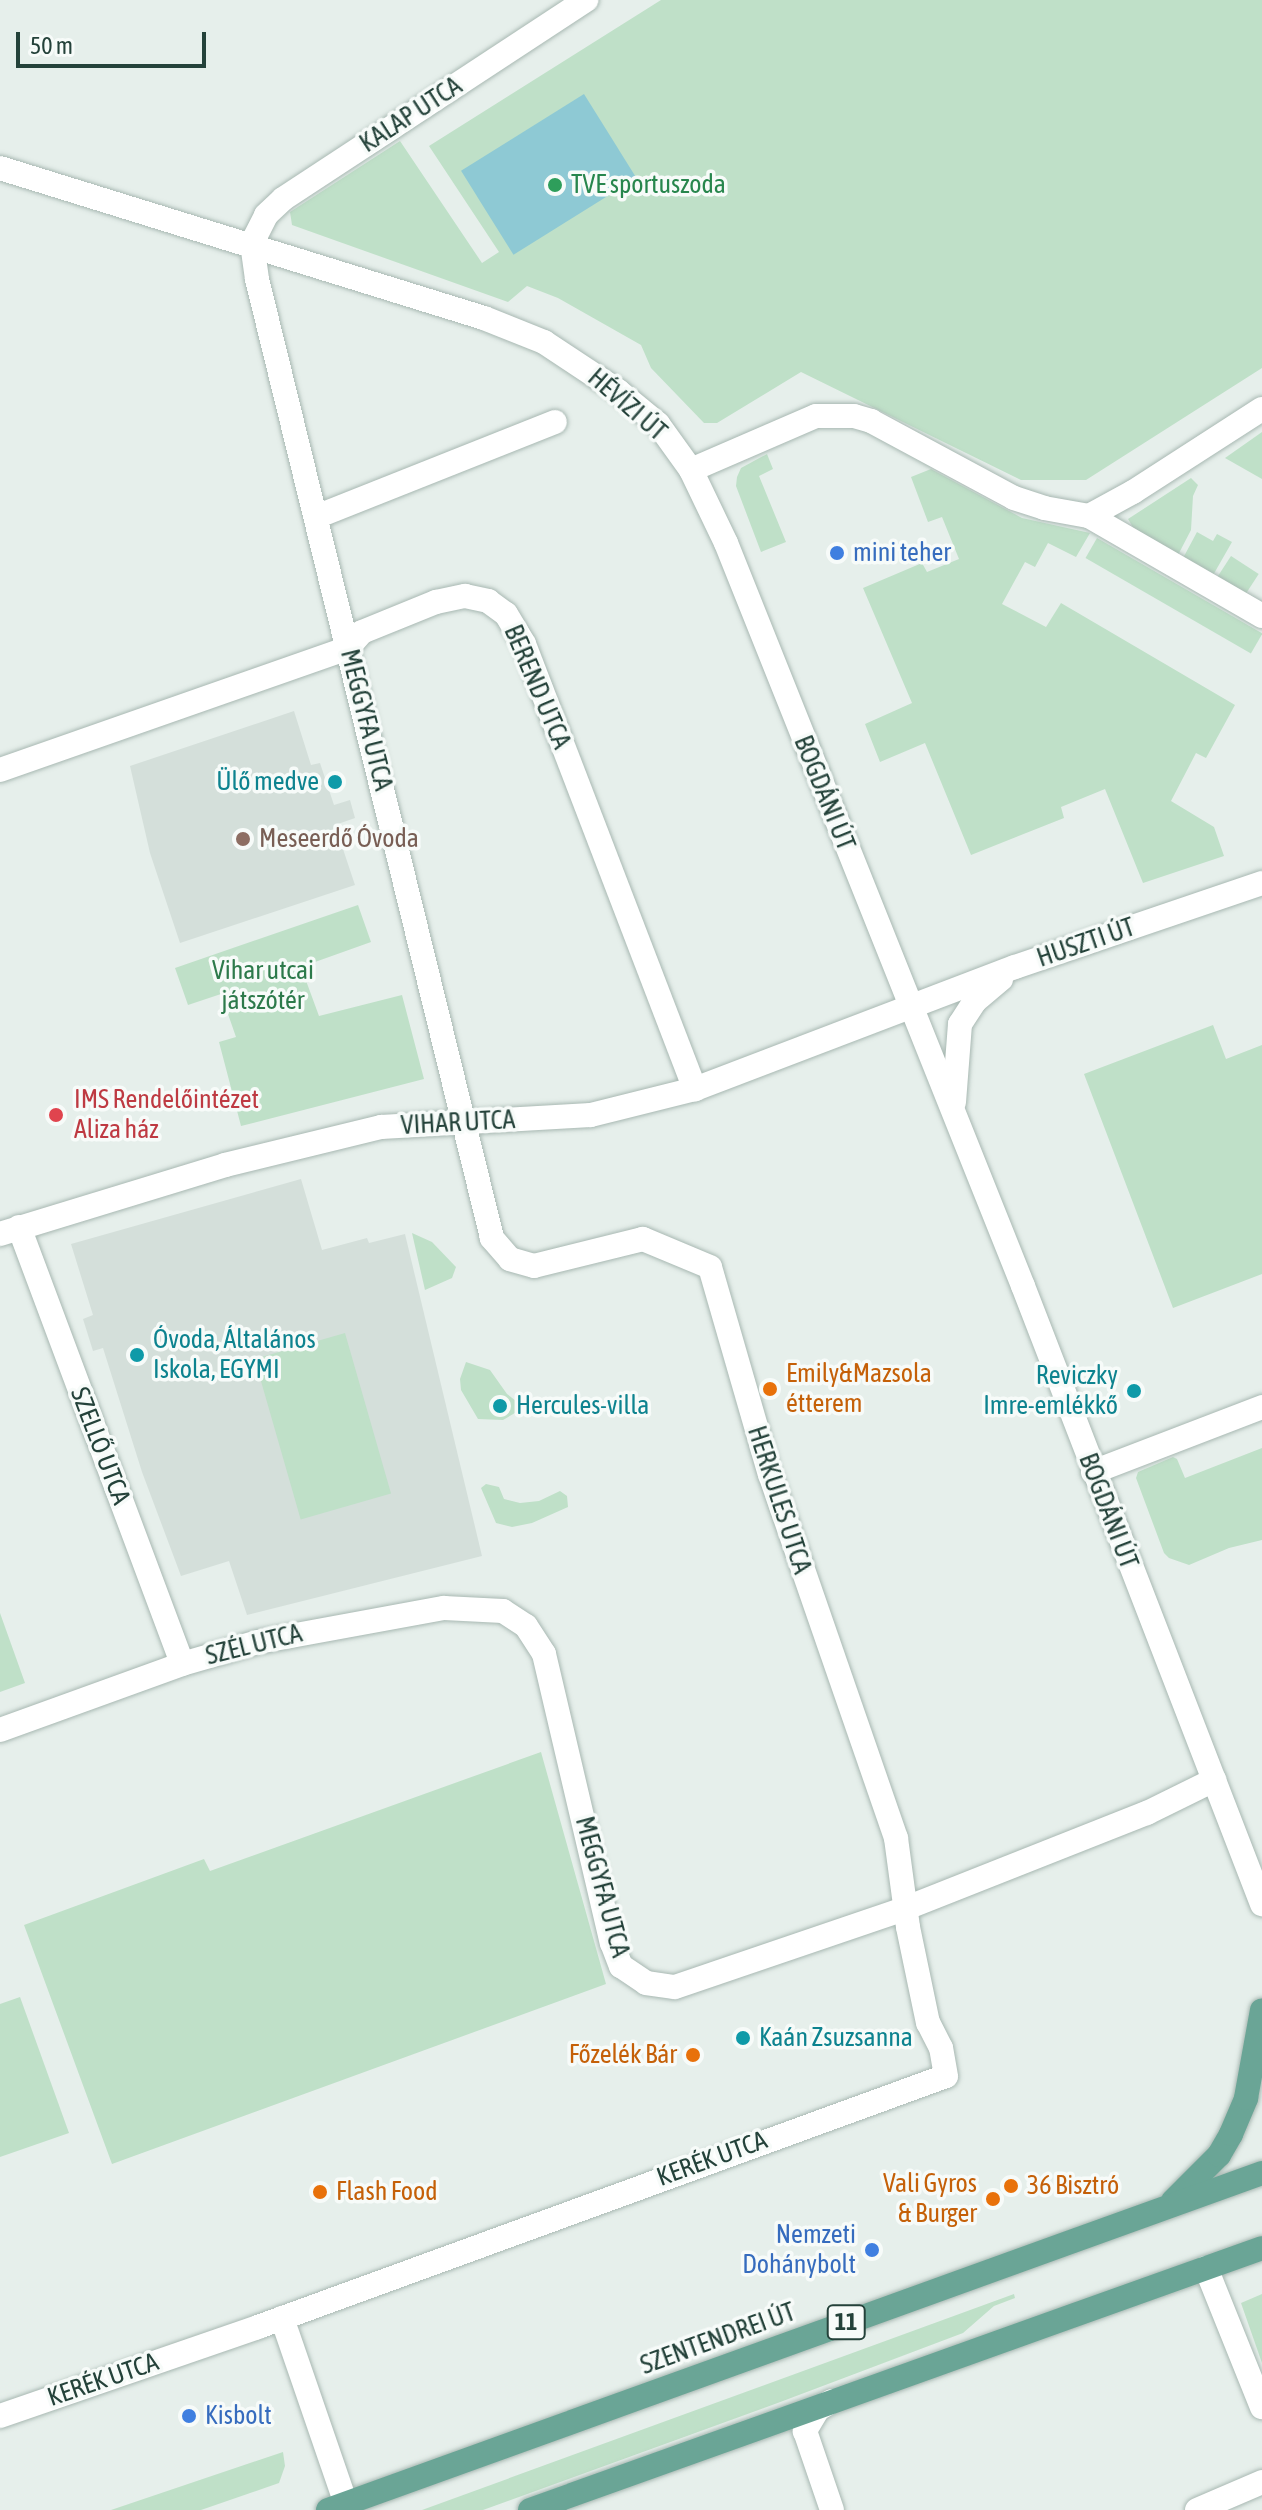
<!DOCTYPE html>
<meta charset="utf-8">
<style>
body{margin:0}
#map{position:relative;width:1262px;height:2510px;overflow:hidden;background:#e6efeb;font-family:"Asap Condensed",sans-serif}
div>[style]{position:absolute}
.built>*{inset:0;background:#d4dfda}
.green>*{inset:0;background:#bfe0c8;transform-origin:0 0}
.water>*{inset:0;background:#8ec9d4;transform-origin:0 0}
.roads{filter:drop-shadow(0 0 2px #a8b8b2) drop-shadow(0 0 2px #a8b8b2)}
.minor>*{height:24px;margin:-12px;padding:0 12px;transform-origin:12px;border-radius:12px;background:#fff}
.major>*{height:24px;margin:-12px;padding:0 12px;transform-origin:12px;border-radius:12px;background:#6aa596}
.dots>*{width:22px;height:22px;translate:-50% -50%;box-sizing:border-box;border:4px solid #f7fbf9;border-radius:50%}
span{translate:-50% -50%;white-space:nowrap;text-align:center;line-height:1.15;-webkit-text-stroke:7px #f7fbf9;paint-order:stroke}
.shield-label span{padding:2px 6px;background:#f7fbf9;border:2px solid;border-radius:6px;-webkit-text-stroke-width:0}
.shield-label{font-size:24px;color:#24423a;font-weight:700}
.street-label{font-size:26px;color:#24423a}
.leisure-label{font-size:26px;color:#27864d}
.left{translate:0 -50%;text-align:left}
.shop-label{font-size:26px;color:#366cbe}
.right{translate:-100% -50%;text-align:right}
.culture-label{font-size:26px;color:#0d838f}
.education-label{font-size:26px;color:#785e54}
.park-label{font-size:26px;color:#2d7a4b}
.health-label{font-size:26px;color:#be3a42}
.food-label{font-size:26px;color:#c56008}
.scale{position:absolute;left:16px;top:32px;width:190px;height:36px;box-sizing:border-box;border:4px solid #24423a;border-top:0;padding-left:10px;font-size:24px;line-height:28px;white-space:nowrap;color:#24423a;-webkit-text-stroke:6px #f7fbf9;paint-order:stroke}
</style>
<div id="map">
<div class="built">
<div style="clip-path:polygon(294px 711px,311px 765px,320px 763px,334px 805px,350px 800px,355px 818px,335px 825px,355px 885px,180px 943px,150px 853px,130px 766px)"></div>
<div style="clip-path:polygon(301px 1179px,322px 1250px,367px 1238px,369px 1243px,405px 1234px,482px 1556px,247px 1615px,229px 1561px,181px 1576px,142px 1472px,103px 1348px,93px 1351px,83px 1319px,93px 1315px,71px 1244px)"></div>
</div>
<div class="green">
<div style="clip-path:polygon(661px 0,1262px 0,1262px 368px,1086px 480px,1021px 480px,801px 372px,717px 423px,704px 423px,651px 368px,641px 345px,558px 298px,527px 286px,508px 302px,292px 225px,290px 212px,400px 141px,482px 263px,499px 252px,429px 146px)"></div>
<div style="clip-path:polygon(1262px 432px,1262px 479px,1225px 458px)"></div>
<div style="clip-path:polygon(767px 454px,773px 469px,759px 476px,786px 542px,761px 552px,736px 486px,737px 477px,741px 468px)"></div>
<div style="clip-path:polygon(931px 469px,1022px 518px,1090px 533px,1076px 557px,1048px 543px,1035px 567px,1025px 562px,1002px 604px,1046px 627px,1061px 603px,1235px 705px,1206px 758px,1196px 753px,1171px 801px,1214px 827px,1224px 856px,1143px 883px,1105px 789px,1061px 807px,1064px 818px,971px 855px,925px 743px,880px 762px,865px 724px,912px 703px,863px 588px,922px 563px,927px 572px,959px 559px,942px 517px,928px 522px,911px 477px)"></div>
<div style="clip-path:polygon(1191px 478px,1198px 485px,1193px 496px,1191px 530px,1178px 555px,1137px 534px,1128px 519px)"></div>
<div style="clip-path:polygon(1197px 532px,1213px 541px,1217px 534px,1232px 542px,1212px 577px,1182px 560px)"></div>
<div style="left:1097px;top:538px;width:191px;height:23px;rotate:30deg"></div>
<div style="left:1231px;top:556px;width:33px;height:28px;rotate:33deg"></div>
<div style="clip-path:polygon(358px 905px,371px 942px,301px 967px,319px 1016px,402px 995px,424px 1079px,241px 1126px,219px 1042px,236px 1037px,221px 994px,188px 1005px,175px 968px)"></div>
<div style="clip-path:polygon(1213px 1025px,1226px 1059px,1262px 1045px,1262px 1274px,1173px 1308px,1084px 1074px)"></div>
<div style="clip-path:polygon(412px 1233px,432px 1242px,456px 1267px,452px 1278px,425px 1290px)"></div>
<div style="left:345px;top:1333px;width:167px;height:94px;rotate:74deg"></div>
<div style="clip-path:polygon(466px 1362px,490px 1370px,507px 1394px,521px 1405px,520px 1410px,503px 1420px,478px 1419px,461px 1390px,460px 1379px)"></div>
<div style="clip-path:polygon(1262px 1448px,1262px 1540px,1229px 1548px,1189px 1565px,1169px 1558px,1164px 1553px,1136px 1478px,1138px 1472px,1173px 1457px,1177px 1459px,1185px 1478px)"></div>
<div style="clip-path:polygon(486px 1484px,499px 1487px,504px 1499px,520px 1503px,539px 1501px,560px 1491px,567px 1496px,568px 1507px,532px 1523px,512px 1527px,496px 1523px,481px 1488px)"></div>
<div style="clip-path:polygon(0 1613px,25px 1683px,0 1692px)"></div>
<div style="clip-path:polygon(541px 1752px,606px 1984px,112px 2164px,24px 1925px,204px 1859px,210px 1871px)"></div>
<div style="clip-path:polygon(20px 1997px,69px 2133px,0 2157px,0 2004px)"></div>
<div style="clip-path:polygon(1014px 2294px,1015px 2298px,994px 2306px,963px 2333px,783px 2401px,483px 2510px,422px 2510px)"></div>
<div style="clip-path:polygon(1262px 2294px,1262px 2363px,1241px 2303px)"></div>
<div style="clip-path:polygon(283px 2452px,285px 2466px,279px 2483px,201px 2510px,111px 2510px)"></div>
</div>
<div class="water">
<div style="left:584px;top:94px;width:99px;height:145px;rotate:58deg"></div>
</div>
<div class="roads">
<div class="minor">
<div style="left:0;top:168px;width:507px;rotate:17.22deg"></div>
<div style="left:484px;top:318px;width:65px;rotate:21.8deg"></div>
<div style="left:544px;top:342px;width:89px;rotate:33.5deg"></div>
<div style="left:618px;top:391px;width:52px;rotate:39.5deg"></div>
<div style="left:658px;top:424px;width:57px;rotate:54.3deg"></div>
<div style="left:691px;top:470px;width:81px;rotate:64.4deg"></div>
<div style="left:726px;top:543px;width:800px;rotate:68.21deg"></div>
<div style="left:1023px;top:1286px;width:663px;rotate:68.86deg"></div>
<div style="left:691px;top:470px;width:136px;rotate:-23.4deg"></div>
<div style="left:816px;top:416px;width:38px"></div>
<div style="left:854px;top:416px;width:18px;rotate:16deg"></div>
<div style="left:871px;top:421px;width:162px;rotate:28.3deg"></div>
<div style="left:1014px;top:498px;width:32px;rotate:18deg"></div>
<div style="left:1044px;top:508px;width:46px;rotate:10.1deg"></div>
<div style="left:1089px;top:516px;width:200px;rotate:30deg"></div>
<div style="left:1089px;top:516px;width:50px;rotate:-28.6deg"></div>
<div style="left:1133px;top:492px;width:153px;rotate:-32.8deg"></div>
<div style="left:316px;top:517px;width:257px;rotate:-21.7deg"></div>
<div style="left:0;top:770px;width:369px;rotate:-19.3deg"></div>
<div style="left:348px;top:648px;width:21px;rotate:-49deg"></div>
<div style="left:362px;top:632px;width:80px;rotate:-22.1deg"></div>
<div style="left:436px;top:602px;width:30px;rotate:-12deg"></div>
<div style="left:465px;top:596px;width:24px;rotate:12deg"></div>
<div style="left:488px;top:601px;width:22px;rotate:36deg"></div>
<div style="left:506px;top:614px;width:35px;rotate:59deg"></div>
<div style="left:524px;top:644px;width:477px;rotate:69deg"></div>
<div style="left:954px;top:1102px;width:78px;rotate:-85.6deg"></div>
<div style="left:960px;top:1024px;width:27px;rotate:-57deg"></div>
<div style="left:975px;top:1001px;width:34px;rotate:-40deg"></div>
<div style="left:19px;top:1227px;width:466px;rotate:69.5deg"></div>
<div style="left:0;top:1234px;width:235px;rotate:-17deg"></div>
<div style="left:225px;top:1165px;width:161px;rotate:-13.7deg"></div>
<div style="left:381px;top:1127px;width:210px;rotate:-3.3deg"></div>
<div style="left:591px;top:1115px;width:107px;rotate:-14deg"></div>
<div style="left:695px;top:1089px;width:342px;rotate:-20.9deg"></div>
<div style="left:1015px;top:967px;width:261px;rotate:-18.8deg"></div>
<div style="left:1093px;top:1472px;width:181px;rotate:-21deg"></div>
<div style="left:0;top:1730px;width:194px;rotate:-19.9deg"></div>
<div style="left:182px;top:1664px;width:79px;rotate:-16.1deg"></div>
<div style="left:258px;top:1642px;width:189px;rotate:-10.4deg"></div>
<div style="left:444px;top:1608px;width:59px;rotate:2.9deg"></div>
<div style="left:503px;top:1611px;width:27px;rotate:33deg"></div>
<div style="left:526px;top:1626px;width:33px;rotate:57deg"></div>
<div style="left:544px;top:1654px;width:297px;rotate:76.8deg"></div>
<div style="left:612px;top:1943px;width:25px;rotate:69deg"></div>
<div style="left:621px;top:1966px;width:30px;rotate:34deg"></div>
<div style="left:646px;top:1983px;width:29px;rotate:8deg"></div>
<div style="left:675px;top:1987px;width:242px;rotate:-18.8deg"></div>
<div style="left:904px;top:1909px;width:261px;rotate:-21.6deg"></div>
<div style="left:1147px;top:1813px;width:75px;rotate:-26.2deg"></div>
<div style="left:1206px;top:2268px;width:150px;rotate:68.1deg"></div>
<div style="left:282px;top:2318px;width:203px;rotate:71deg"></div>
<div style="left:832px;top:2401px;width:16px;rotate:150deg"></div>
<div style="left:818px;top:2409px;width:26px;rotate:121deg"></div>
<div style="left:805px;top:2431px;width:83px;rotate:71.1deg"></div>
<div style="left:0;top:2416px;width:273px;rotate:-19deg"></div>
<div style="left:258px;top:2327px;width:732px;rotate:-20.04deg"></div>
<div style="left:946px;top:2076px;width:28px;rotate:-100deg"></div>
<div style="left:941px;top:2048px;width:28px;rotate:-117deg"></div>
<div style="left:928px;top:2023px;width:98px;rotate:-101.8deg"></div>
<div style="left:908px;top:1927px;width:90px;rotate:-97.7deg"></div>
<div style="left:896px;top:1838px;width:384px;rotate:-109.1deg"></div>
<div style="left:770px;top:1475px;width:216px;rotate:-106.1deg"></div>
<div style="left:710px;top:1267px;width:73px;rotate:-157.3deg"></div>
<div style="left:643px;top:1239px;width:112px;rotate:166.1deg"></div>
<div style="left:534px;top:1266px;width:25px;rotate:-164deg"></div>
<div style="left:510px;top:1259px;width:28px;rotate:-131deg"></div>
<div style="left:492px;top:1238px;width:987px;rotate:-103.77deg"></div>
<div style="left:257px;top:279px;width:36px;rotate:-98deg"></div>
<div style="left:252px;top:243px;width:31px;rotate:-63deg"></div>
<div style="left:266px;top:215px;width:23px;rotate:-43deg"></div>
<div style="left:283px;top:199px;width:363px;rotate:-33.3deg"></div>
<div style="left:1197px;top:2510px;width:71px;rotate:-23.3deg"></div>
</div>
<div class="major">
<div style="left:1173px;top:2201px;width:65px;rotate:-45deg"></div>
<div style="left:1219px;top:2155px;width:24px;rotate:-60deg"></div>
<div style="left:1231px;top:2134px;width:39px;rotate:-67deg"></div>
<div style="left:1246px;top:2098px;width:89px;rotate:-79.7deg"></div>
<div style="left:328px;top:2510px;width:993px;rotate:-19.84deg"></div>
<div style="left:530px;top:2510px;width:777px;rotate:-19.69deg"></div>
</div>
</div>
<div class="dots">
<div style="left:555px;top:185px;background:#2e9e5b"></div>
<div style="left:837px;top:553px;background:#3f7fe0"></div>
<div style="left:335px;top:782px;background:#0f9aa8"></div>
<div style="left:243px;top:839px;background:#8d6e63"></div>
<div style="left:56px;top:1115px;background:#e0444e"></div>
<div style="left:137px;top:1355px;background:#0f9aa8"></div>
<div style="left:770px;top:1389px;background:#e8710a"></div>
<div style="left:1134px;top:1391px;background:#0f9aa8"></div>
<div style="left:500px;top:1406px;background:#0f9aa8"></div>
<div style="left:743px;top:2038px;background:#0f9aa8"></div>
<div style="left:693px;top:2055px;background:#e8710a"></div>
<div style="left:1011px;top:2186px;background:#e8710a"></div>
<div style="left:320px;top:2192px;background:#e8710a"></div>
<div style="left:993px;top:2199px;background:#e8710a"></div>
<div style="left:872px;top:2250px;background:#3f7fe0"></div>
<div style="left:189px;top:2416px;background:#3f7fe0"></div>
</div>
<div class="shield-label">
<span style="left:846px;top:2322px">11</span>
</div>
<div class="street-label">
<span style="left:411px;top:115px;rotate:-33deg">KALAP UTCA</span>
<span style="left:627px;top:405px;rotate:41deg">HÉVÍZI ÚT</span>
<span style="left:537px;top:687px;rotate:67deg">BEREND UTCA</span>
<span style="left:366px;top:720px;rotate:76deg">MEGGYFA UTCA</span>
<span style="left:824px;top:793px;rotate:68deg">BOGDÁNI ÚT</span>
<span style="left:1086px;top:943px;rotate:-19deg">HUSZTI ÚT</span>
<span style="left:458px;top:1123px;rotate:-3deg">VIHAR UTCA</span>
<span style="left:100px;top:1446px;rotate:69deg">SZELLŐ UTCA</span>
<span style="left:779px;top:1500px;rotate:72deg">HERKULES UTCA</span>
<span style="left:1108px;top:1511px;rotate:69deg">BOGDÁNI ÚT</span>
<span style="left:254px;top:1645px;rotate:-14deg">SZÉL UTCA</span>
<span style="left:602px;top:1887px;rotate:75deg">MEGGYFA UTCA</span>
<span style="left:712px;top:2159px;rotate:-20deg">KERÉK UTCA</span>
<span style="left:718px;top:2339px;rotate:-20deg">SZENTENDREI ÚT</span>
<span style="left:103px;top:2380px;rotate:-19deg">KERÉK UTCA</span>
</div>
<div class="leisure-label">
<span class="left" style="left:571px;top:185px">TVE sportuszoda</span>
</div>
<div class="shop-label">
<span class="left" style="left:853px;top:553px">mini teher</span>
<span class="right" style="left:856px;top:2250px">Nemzeti<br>Dohánybolt</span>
<span class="left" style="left:205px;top:2416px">Kisbolt</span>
</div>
<div class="culture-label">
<span class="right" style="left:319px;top:782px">Ülő medve</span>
<span class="left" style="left:153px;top:1355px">Óvoda, Általános<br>Iskola, EGYMI</span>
<span class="right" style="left:1118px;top:1391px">Reviczky<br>Imre-emlékkő</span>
<span class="left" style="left:516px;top:1406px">Hercules-villa</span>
<span class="left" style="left:759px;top:2038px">Kaán Zsuzsanna</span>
</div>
<div class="education-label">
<span class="left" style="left:259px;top:839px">Meseerdő Óvoda</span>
</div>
<div class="park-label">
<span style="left:263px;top:986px">Vihar utcai<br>játszótér</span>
</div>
<div class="health-label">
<span class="left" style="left:74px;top:1115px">IMS Rendelőintézet<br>Aliza ház</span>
</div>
<div class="food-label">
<span class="left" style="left:786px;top:1389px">Emily&amp;Mazsola<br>étterem</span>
<span class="right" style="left:677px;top:2055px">Főzelék Bár</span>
<span class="right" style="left:977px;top:2199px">Vali Gyros<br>&amp; Burger</span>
<span class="left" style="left:1027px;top:2186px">36 Bisztró</span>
<span class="left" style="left:336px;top:2192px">Flash Food</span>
</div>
<div class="scale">50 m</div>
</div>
